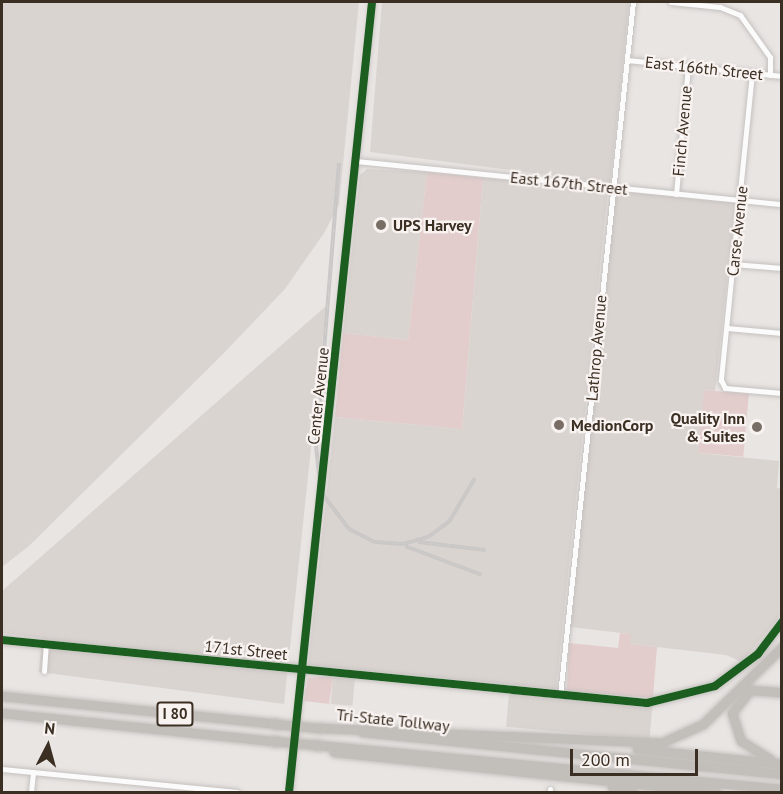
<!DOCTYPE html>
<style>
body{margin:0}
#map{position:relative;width:783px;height:794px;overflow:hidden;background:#e9e5e3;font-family:"PT Sans",sans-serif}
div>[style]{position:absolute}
.built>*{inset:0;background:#dad4d1;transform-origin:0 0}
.green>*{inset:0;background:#e2cdcc;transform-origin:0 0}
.roads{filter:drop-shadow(0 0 2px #c5c1bf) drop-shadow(0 0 2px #c5c1bf)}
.street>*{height:5px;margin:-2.5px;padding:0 2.5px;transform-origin:2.5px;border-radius:2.5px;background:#fcfbfb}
.secondary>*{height:8px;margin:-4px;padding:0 4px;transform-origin:4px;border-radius:4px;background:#fcfbfb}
.highway>*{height:9px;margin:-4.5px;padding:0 4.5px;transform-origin:4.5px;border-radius:4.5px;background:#c2beb9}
.rail>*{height:4px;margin-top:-2px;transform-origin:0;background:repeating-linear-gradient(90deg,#f8f3f1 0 4.5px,#cac8c7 0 9px);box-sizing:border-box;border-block:2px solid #cac8c7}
.bridges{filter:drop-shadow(0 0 2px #c5c0bc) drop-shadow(0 0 2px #c5c0bc)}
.highway-bridge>*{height:9px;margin:-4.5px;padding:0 4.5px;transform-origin:4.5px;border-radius:4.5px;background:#c2beb9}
.cycleway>*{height:8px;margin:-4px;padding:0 4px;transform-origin:4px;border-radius:4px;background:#1b5e20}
.dots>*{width:16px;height:16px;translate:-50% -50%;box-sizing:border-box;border:3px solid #f8f3f1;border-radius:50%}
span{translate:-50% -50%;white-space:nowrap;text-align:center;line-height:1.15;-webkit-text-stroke:4.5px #f8f3f1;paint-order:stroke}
.shield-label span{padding:2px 4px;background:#f8f3f1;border:2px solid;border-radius:4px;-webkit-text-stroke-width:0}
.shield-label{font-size:15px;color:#3b2e22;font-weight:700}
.street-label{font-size:16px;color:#3b2e22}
.poi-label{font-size:16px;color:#3b2e22;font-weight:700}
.left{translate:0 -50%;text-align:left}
.right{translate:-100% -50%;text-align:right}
.frame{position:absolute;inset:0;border:3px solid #3b2e22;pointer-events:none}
.north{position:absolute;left:18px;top:716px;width:60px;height:60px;-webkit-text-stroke:4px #f8f3f1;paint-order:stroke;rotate:6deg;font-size:16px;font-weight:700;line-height:24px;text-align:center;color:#3b2e22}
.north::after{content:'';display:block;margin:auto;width:21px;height:27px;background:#3b2e22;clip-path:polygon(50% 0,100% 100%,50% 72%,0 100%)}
.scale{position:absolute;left:570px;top:749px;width:128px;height:27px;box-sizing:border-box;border:3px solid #3b2e22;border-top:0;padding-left:8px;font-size:18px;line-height:21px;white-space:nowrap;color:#3b2e22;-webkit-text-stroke:4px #f8f3f1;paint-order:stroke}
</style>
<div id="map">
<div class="built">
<div style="clip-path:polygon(2px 2px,359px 2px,339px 205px,324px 233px,285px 289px,222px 355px,29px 546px,2px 567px)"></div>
<div style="clip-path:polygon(382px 2px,629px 2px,610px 183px,370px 152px)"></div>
<div style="clip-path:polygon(367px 169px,427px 172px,408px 340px,343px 333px,360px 175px)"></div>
<div style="clip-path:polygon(483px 178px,608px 191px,556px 689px,308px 665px,335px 417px,462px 429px)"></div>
<div style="clip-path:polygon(614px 191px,735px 203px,715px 391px,705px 390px,699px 453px,779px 461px,777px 488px,782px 489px,781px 614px,742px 662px,726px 655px,630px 644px,630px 634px,570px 627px)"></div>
<div style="clip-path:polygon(326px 306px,284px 704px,39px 672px,42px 638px,2px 633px,2px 591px)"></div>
<div style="left:333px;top:676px;width:22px;height:28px;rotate:5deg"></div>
<div style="left:509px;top:693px;width:144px;height:34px;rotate:5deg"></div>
</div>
<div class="green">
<div style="clip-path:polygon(427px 172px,483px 178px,462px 429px,335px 417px,343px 333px,408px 340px)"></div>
<div style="left:704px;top:390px;width:45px;height:63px;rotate:5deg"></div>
<div style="clip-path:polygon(620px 633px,631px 634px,630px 644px,657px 647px,653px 698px,567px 691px,569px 643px,618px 648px)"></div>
<div style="clip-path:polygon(333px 676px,329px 704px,304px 701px,308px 678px)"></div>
</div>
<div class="roads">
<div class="street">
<div style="left:671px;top:2px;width:49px;rotate:5.8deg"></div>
<div style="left:720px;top:7px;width:22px;rotate:22deg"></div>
<div style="left:740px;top:15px;width:52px;rotate:54.5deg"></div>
<div style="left:770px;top:57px;width:18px;rotate:90deg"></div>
<div style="left:627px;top:60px;width:156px;rotate:5.9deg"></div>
<div style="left:752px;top:73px;width:309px;rotate:95.8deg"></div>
<div style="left:721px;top:380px;width:9px;rotate:63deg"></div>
<div style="left:725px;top:388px;width:57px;rotate:5deg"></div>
<div style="left:356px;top:161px;width:428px;rotate:5.8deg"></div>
<div style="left:676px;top:194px;width:128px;rotate:-84.6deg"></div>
<div style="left:733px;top:264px;width:49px;rotate:4.7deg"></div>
<div style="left:727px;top:328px;width:55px;rotate:5.2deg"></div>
<div style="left:44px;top:671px;width:27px;rotate:-86deg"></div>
<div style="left:560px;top:695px;width:697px;rotate:-83.99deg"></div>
<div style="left:2px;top:769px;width:236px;rotate:5.6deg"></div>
<div style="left:31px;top:792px;width:20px;rotate:-84deg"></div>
<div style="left:289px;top:792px;width:794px;rotate:-84deg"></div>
<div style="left:550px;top:792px;width:3px;rotate:-90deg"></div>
</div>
<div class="secondary">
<div style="left:2px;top:640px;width:648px;rotate:5.58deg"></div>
<div style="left:647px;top:703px;width:70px;rotate:-14deg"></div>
<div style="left:715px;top:686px;width:54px;rotate:-36.7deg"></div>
<div style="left:758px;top:654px;width:40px;rotate:-53deg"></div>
</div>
<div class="highway">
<div style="left:2px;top:696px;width:275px;rotate:5.8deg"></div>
<div style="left:2px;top:713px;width:274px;rotate:5.9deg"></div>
<div style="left:321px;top:728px;width:340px;rotate:2.5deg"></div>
<div style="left:661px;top:743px;width:46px;rotate:-24.3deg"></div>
<div style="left:703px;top:724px;width:110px;rotate:-44.3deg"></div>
<div style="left:362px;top:732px;width:422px;rotate:5.7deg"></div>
<div style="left:317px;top:745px;width:467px;rotate:5.4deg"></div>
<div style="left:637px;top:749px;width:146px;rotate:5.9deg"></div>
<div style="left:334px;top:752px;width:384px;rotate:6deg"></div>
<div style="left:770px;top:759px;width:34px;rotate:-148deg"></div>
<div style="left:741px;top:741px;width:29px;rotate:-108deg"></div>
<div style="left:732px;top:713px;width:29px;rotate:-52deg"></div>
<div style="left:750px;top:690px;width:32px;rotate:4deg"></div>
<div style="left:612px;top:787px;width:21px;rotate:14deg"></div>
</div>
</div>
<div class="rail">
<div style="left:339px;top:163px;width:284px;rotate:94.6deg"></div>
<div style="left:316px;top:446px;width:46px;rotate:83.8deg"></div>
<div style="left:321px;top:492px;width:46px;rotate:52.9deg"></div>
<div style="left:349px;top:529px;width:29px;rotate:27deg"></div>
<div style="left:375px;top:542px;width:28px;rotate:4deg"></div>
<div style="left:403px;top:544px;width:26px;rotate:-16deg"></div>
<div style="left:428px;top:537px;width:26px;rotate:-36deg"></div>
<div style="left:449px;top:522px;width:51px;rotate:-59.4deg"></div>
<div style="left:418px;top:542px;width:68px;rotate:6.7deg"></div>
<div style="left:405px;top:546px;width:82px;rotate:20.6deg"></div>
</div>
<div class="bridges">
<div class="highway-bridge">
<div style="left:276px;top:724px;width:42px;rotate:5.4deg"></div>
<div style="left:275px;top:741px;width:42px;rotate:5.4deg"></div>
</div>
</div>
<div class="cycleway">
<div style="left:2px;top:640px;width:648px;rotate:5.58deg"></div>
<div style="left:647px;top:703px;width:70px;rotate:-14deg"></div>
<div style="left:715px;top:686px;width:54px;rotate:-36.7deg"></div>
<div style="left:758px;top:654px;width:40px;rotate:-53deg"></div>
<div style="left:289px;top:792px;width:794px;rotate:-84deg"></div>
</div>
<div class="dots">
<div style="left:381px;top:225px;background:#786e66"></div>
<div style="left:559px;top:425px;background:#786e66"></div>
<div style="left:757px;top:427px;background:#786e66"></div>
</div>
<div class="shield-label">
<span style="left:175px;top:714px">I 80</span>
</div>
<div class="street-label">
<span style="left:704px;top:68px;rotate:6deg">East 166th Street</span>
<span style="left:682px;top:131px;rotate:-85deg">Finch Avenue</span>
<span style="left:569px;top:183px;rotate:6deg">East 167th Street</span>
<span style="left:737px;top:231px;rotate:-84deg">Carse Avenue</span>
<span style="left:596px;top:348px;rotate:-85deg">Lathrop Avenue</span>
<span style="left:318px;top:396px;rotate:-84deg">Center Avenue</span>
<span style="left:246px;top:650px;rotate:6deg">171st Street</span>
<span style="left:393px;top:720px;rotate:6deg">Tri-State Tollway</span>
</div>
<div class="poi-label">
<span class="left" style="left:393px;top:225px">UPS Harvey</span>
<span class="right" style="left:745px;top:427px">Quality Inn<br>&amp; Suites</span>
<span class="left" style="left:571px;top:425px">MedionCorp</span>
</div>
<div class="frame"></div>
<div class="north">N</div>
<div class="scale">200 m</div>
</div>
